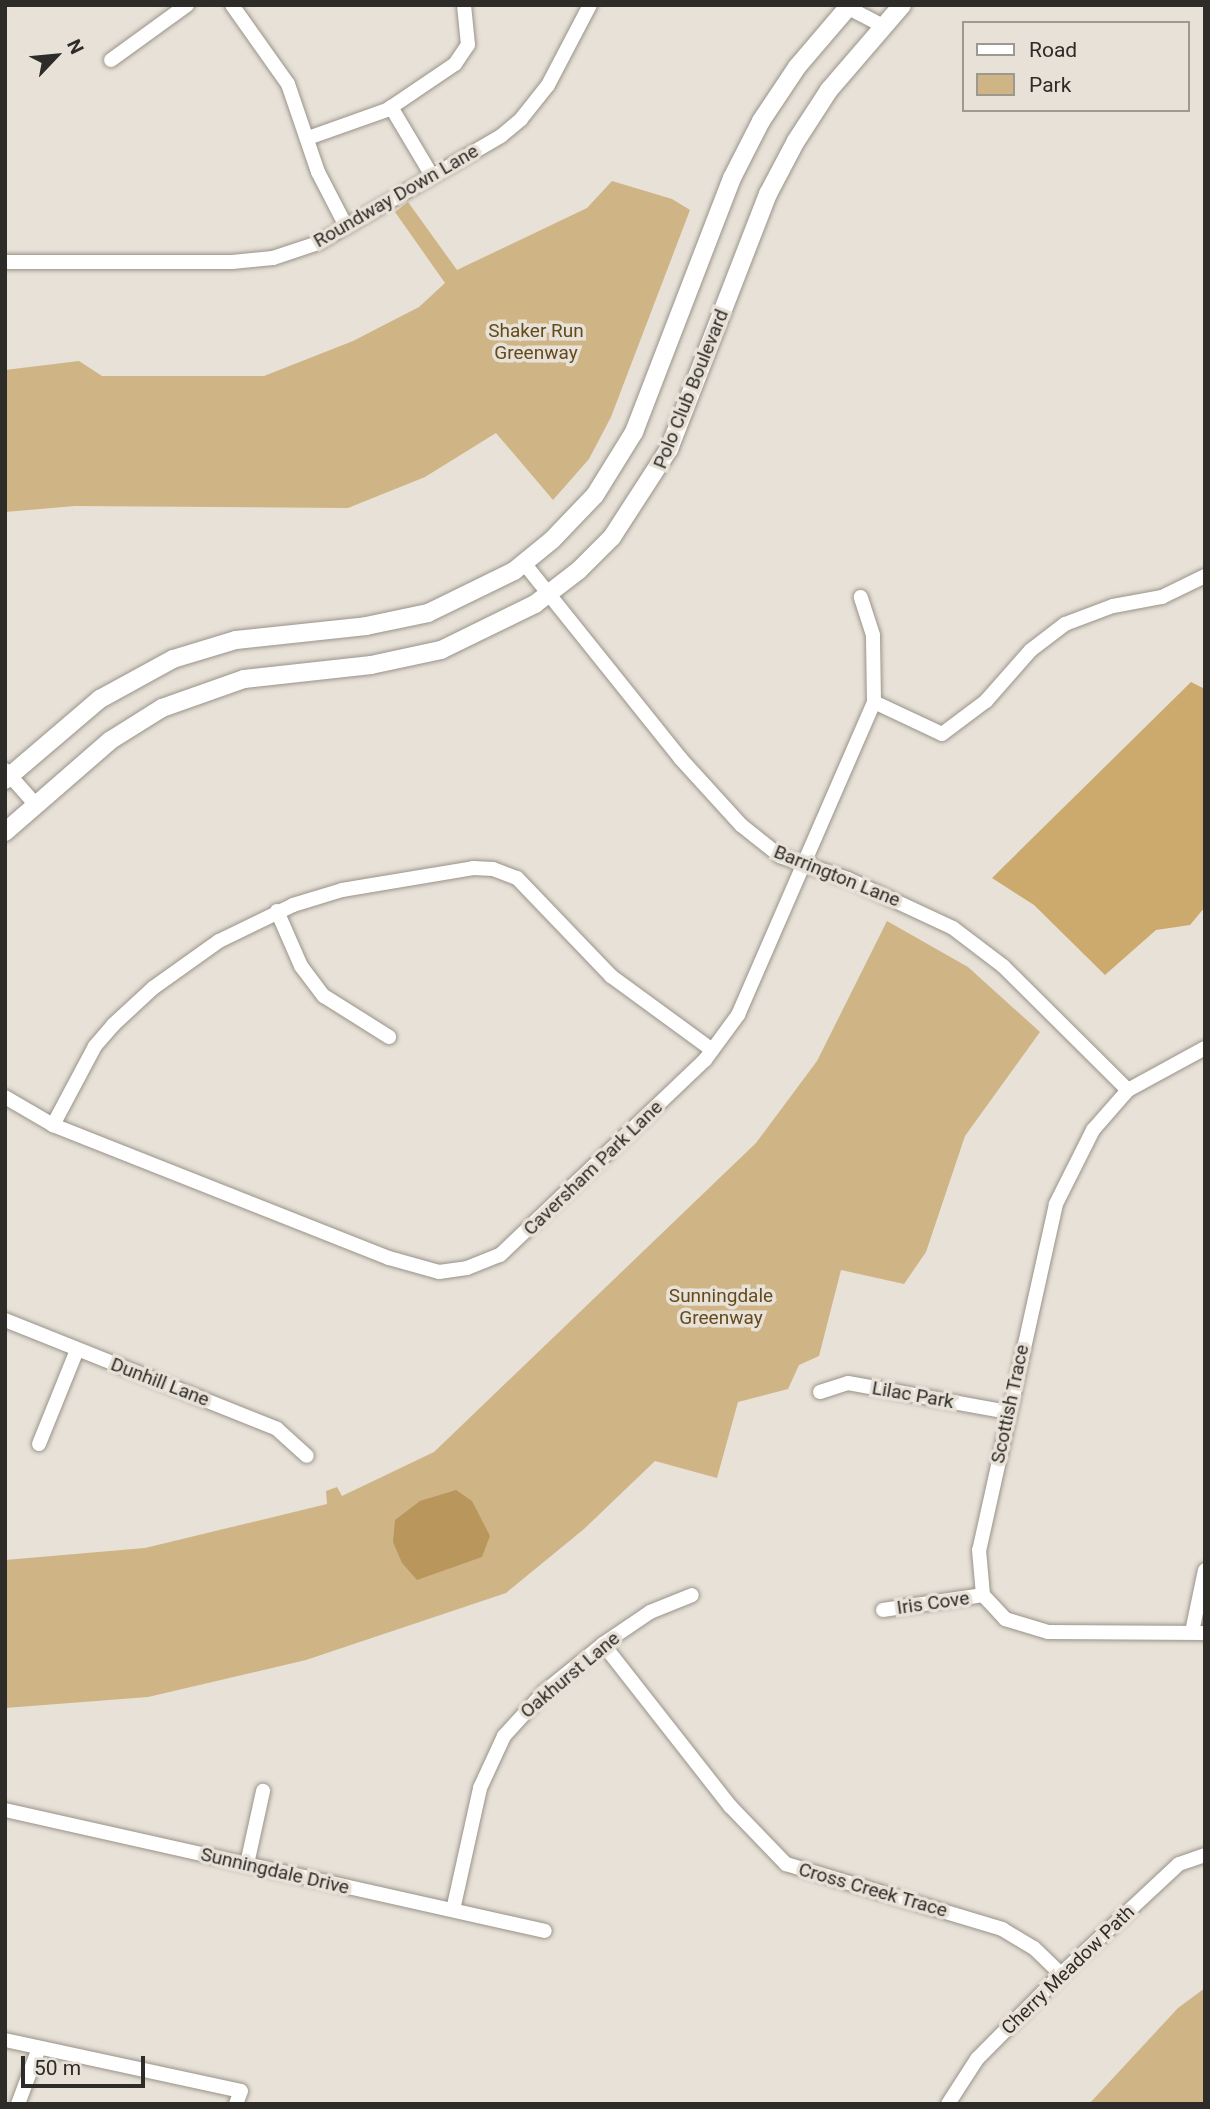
<!DOCTYPE html>
<style>
body{margin:0}
#map{position:relative;width:1210px;height:2109px;overflow:hidden;background:#e7e1d7;font-family:Roboto,sans-serif}
div>[style]{position:absolute}
.green>*{inset:0;background:#cfb485}
.forest>*{inset:0;background:#ccaa6e}
.water>*{inset:0;background:#b9975c}
.roads{filter:drop-shadow(0 0 2px #99938a) drop-shadow(0 0 2px #99938a)}
.minor>*{height:14px;margin:-7px;padding:0 7px;transform-origin:7px;border-radius:7px;background:#fff}
.tertiary>*{height:18px;margin:-9px;padding:0 9px;transform-origin:9px;border-radius:9px;background:#fff}
span{translate:-50% -50%;white-space:nowrap;text-align:center;line-height:1.15;-webkit-text-stroke:7px #e7e1d7;paint-order:stroke}
.street-label{font-size:19px;color:#2e2c28}
.park-label{font-size:19px;color:#644b1d}
.frame{position:absolute;inset:0;border:7px solid #2e2c28;pointer-events:none}
.legend{position:absolute;left:962px;top:21px;width:228px;height:91px;box-sizing:border-box;background:#e7e1d7;border:2px solid #9d9991;margin:0;padding:9px 12px;list-style:none;font-size:21px;color:#2e2c28}
.legend li{display:flex;align-items:center;gap:14px;height:35px}
.legend b{width:35px;border:2px solid #9d9991}
.north{position:absolute;left:21px;top:21px;width:70px;height:70px;-webkit-text-stroke:5px #e7e1d7;paint-order:stroke;rotate:64deg;font-size:19px;font-weight:700;line-height:28px;text-align:center;color:#2e2c28}
.north::after{content:'';display:block;margin:auto;width:24px;height:32px;background:#2e2c28;clip-path:polygon(50% 0,100% 100%,50% 72%,0 100%)}
.scale{position:absolute;left:21px;top:2056px;width:124px;height:32px;box-sizing:border-box;border:4px solid #2e2c28;border-top:0;padding-left:9px;font-size:21px;line-height:24px;white-space:nowrap;color:#2e2c28;-webkit-text-stroke:5px #e7e1d7;paint-order:stroke}
</style>
<div id="map">
<div class="green">
<div style="clip-path:polygon(612px 181px,672px 199px,690px 210px,611px 417px,589px 459px,553px 500px,496px 433px,425px 477px,348px 508px,75px 506px,5px 512px,5px 370px,79px 361px,102px 376px,264px 376px,353px 341px,419px 307px,445px 283px,395px 212px,408px 202px,457px 270px,587px 208px)"></div>
<div style="clip-path:polygon(887px 921px,968px 967px,1040px 1032px,965px 1136px,926px 1252px,904px 1284px,841px 1270px,819px 1356px,799px 1365px,788px 1389px,738px 1402px,717px 1478px,655px 1461px,584px 1529px,506px 1593px,306px 1660px,148px 1697px,5px 1708px,5px 1560px,145px 1548px,327px 1504px,326px 1491px,337px 1487px,342px 1496px,434px 1452px,756px 1143px,817px 1061px)"></div>
<div style="clip-path:polygon(1205px 1988px,1205px 2104px,1089px 2104px,1178px 2008px)"></div>
</div>
<div class="forest">
<div style="clip-path:polygon(1191px 682px,1205px 689px,1205px 907px,1190px 925px,1156px 930px,1105px 975px,1034px 905px,992px 878px)"></div>
</div>
<div class="water">
<div style="clip-path:polygon(456px 1490px,472px 1501px,490px 1536px,482px 1557px,417px 1580px,402px 1563px,393px 1542px,395px 1520px,420px 1501px)"></div>
</div>
<div class="roads">
<div class="minor">
<div style="left:232px;top:5px;width:97px;rotate:54.7deg"></div>
<div style="left:288px;top:84px;width:93px;rotate:71.2deg"></div>
<div style="left:318px;top:172px;width:61px;rotate:62.6deg"></div>
<div style="left:843px;top:5px;width:45px;rotate:27.7deg"></div>
<div style="left:111px;top:60px;width:94px;rotate:-35.9deg"></div>
<div style="left:391px;top:107px;width:78px;rotate:59.2deg"></div>
<div style="left:308px;top:138px;width:84px;rotate:-19.5deg"></div>
<div style="left:387px;top:110px;width:82px;rotate:-34.1deg"></div>
<div style="left:455px;top:64px;width:23px;rotate:-56deg"></div>
<div style="left:468px;top:45px;width:40px;rotate:-95.7deg"></div>
<div style="left:5px;top:262px;width:227px"></div>
<div style="left:232px;top:262px;width:41px;rotate:-5.6deg"></div>
<div style="left:273px;top:258px;width:47px;rotate:-18.4deg"></div>
<div style="left:318px;top:243px;width:212px;rotate:-30.3deg"></div>
<div style="left:501px;top:136px;width:26px;rotate:-40deg"></div>
<div style="left:521px;top:119px;width:43px;rotate:-51.5deg"></div>
<div style="left:548px;top:85px;width:90px;rotate:-62.3deg"></div>
<div style="left:524px;top:563px;width:250px;rotate:51.3deg"></div>
<div style="left:680px;top:758px;width:91px;rotate:47.7deg"></div>
<div style="left:741px;top:825px;width:50px;rotate:38.5deg"></div>
<div style="left:780px;top:856px;width:72px;rotate:18.7deg"></div>
<div style="left:848px;top:879px;width:116px;rotate:25deg"></div>
<div style="left:953px;top:928px;width:63px;rotate:37.2deg"></div>
<div style="left:1003px;top:966px;width:176px;rotate:44.8deg"></div>
<div style="left:874px;top:702px;width:75px;rotate:25.2deg"></div>
<div style="left:942px;top:734px;width:55px;rotate:-36.9deg"></div>
<div style="left:986px;top:701px;width:68px;rotate:-48.6deg"></div>
<div style="left:1031px;top:650px;width:43px;rotate:-37.4deg"></div>
<div style="left:1065px;top:624px;width:51px;rotate:-20.6deg"></div>
<div style="left:1113px;top:606px;width:50px;rotate:-10.4deg"></div>
<div style="left:1162px;top:597px;width:48px;rotate:-26deg"></div>
<div style="left:5px;top:770px;width:47px;rotate:48.5deg"></div>
<div style="left:277px;top:911px;width:60px;rotate:66.4deg"></div>
<div style="left:301px;top:966px;width:38px;rotate:53deg"></div>
<div style="left:324px;top:996px;width:77px;rotate:32.2deg"></div>
<div style="left:1205px;top:1048px;width:88px;rotate:151.4deg"></div>
<div style="left:1128px;top:1090px;width:53px;rotate:131.2deg"></div>
<div style="left:1093px;top:1130px;width:83px;rotate:116.6deg"></div>
<div style="left:1056px;top:1204px;width:354px;rotate:102.5deg"></div>
<div style="left:979px;top:1550px;width:45px;rotate:84.9deg"></div>
<div style="left:983px;top:1595px;width:33px;rotate:47deg"></div>
<div style="left:1005px;top:1619px;width:45px;rotate:16.8deg"></div>
<div style="left:1048px;top:1632px;width:157px;rotate:0.4deg"></div>
<div style="left:5px;top:1097px;width:56px;rotate:30.3deg"></div>
<div style="left:53px;top:1125px;width:361px;rotate:21.6deg"></div>
<div style="left:389px;top:1258px;width:52px;rotate:15.6deg"></div>
<div style="left:439px;top:1272px;width:28px;rotate:-8deg"></div>
<div style="left:467px;top:1268px;width:35px;rotate:-22deg"></div>
<div style="left:500px;top:1255px;width:283px;rotate:-43.6deg"></div>
<div style="left:705px;top:1060px;width:56px;rotate:-53.7deg"></div>
<div style="left:738px;top:1015px;width:341px;rotate:-66.5deg"></div>
<div style="left:874px;top:702px;width:67px;rotate:-90.9deg"></div>
<div style="left:873px;top:635px;width:40px;rotate:-108deg"></div>
<div style="left:53px;top:1125px;width:89px;rotate:-62deg"></div>
<div style="left:95px;top:1046px;width:28px;rotate:-49deg"></div>
<div style="left:113px;top:1025px;width:54px;rotate:-42.8deg"></div>
<div style="left:153px;top:988px;width:81px;rotate:-35.5deg"></div>
<div style="left:219px;top:941px;width:82px;rotate:-25.9deg"></div>
<div style="left:293px;top:905px;width:51px;rotate:-17deg"></div>
<div style="left:342px;top:890px;width:133px;rotate:-9.5deg"></div>
<div style="left:473px;top:868px;width:20px;rotate:3deg"></div>
<div style="left:493px;top:869px;width:26px;rotate:21deg"></div>
<div style="left:517px;top:878px;width:136px;rotate:46.2deg"></div>
<div style="left:611px;top:976px;width:125px;rotate:36.2deg"></div>
<div style="left:5px;top:1320px;width:293px;rotate:21.8deg"></div>
<div style="left:277px;top:1429px;width:40px;rotate:42deg"></div>
<div style="left:820px;top:1392px;width:29px;rotate:-18deg"></div>
<div style="left:848px;top:1383px;width:162px;rotate:10.3deg"></div>
<div style="left:39px;top:1444px;width:101px;rotate:-68deg"></div>
<div style="left:883px;top:1610px;width:101px;rotate:-8.5deg"></div>
<div style="left:1192px;top:1632px;width:63px;rotate:-78.2deg"></div>
<div style="left:603px;top:1644px;width:206px;rotate:51.9deg"></div>
<div style="left:730px;top:1806px;width:81px;rotate:46deg"></div>
<div style="left:786px;top:1864px;width:226px;rotate:16.7deg"></div>
<div style="left:1002px;top:1929px;width:37px;rotate:31deg"></div>
<div style="left:1034px;top:1948px;width:37px;rotate:44deg"></div>
<div style="left:5px;top:1810px;width:553px;rotate:12.63deg"></div>
<div style="left:247px;top:1864px;width:75px;rotate:-77.6deg"></div>
<div style="left:453px;top:1910px;width:125px;rotate:-77.5deg"></div>
<div style="left:480px;top:1788px;width:57px;rotate:-65.2deg"></div>
<div style="left:504px;top:1736px;width:59px;rotate:-47.7deg"></div>
<div style="left:544px;top:1692px;width:76px;rotate:-39.1deg"></div>
<div style="left:603px;top:1644px;width:57px;rotate:-34.2deg"></div>
<div style="left:650px;top:1612px;width:45px;rotate:-22deg"></div>
<div style="left:5px;top:2040px;width:241px;rotate:12.2deg"></div>
<div style="left:241px;top:2091px;width:14px;rotate:111deg"></div>
<div style="left:18px;top:2104px;width:60px;rotate:-69.4deg"></div>
<div style="left:948px;top:2104px;width:54px;rotate:-57.2deg"></div>
<div style="left:977px;top:2059px;width:120px;rotate:-45.3deg"></div>
<div style="left:1061px;top:1974px;width:161px;rotate:-43deg"></div>
<div style="left:1179px;top:1864px;width:28px;rotate:-19deg"></div>
</div>
<div class="tertiary">
<div style="left:5px;top:780px;width:125px;rotate:-40.5deg"></div>
<div style="left:100px;top:699px;width:83px;rotate:-28.7deg"></div>
<div style="left:173px;top:659px;width:66px;rotate:-16.8deg"></div>
<div style="left:236px;top:640px;width:131px;rotate:-6.1deg"></div>
<div style="left:366px;top:626px;width:63px;rotate:-11.8deg"></div>
<div style="left:428px;top:613px;width:96px;rotate:-26deg"></div>
<div style="left:514px;top:571px;width:49px;rotate:-39.2deg"></div>
<div style="left:552px;top:540px;width:62px;rotate:-46.3deg"></div>
<div style="left:595px;top:495px;width:74px;rotate:-58.2deg"></div>
<div style="left:634px;top:432px;width:272px;rotate:-68.9deg"></div>
<div style="left:732px;top:178px;width:64px;rotate:-63deg"></div>
<div style="left:761px;top:121px;width:65px;rotate:-56.3deg"></div>
<div style="left:797px;top:67px;width:82px;rotate:-49.5deg"></div>
<div style="left:5px;top:832px;width:140px;rotate:-41deg"></div>
<div style="left:111px;top:740px;width:60px;rotate:-32.1deg"></div>
<div style="left:162px;top:708px;width:87px;rotate:-19.5deg"></div>
<div style="left:244px;top:679px;width:128px;rotate:-6.3deg"></div>
<div style="left:371px;top:665px;width:72px;rotate:-12.1deg"></div>
<div style="left:441px;top:650px;width:105px;rotate:-26.1deg"></div>
<div style="left:535px;top:604px;width:56px;rotate:-37.7deg"></div>
<div style="left:579px;top:570px;width:47px;rotate:-45deg"></div>
<div style="left:612px;top:537px;width:105px;rotate:-57.1deg"></div>
<div style="left:669px;top:449px;width:274px;rotate:-68.8deg"></div>
<div style="left:768px;top:194px;width:60px;rotate:-62.2deg"></div>
<div style="left:796px;top:141px;width:61px;rotate:-57.1deg"></div>
<div style="left:829px;top:90px;width:112px;rotate:-49.3deg"></div>
</div>
</div>
<div class="street-label">
<span style="left:396px;top:196px;rotate:-30deg">Roundway Down Lane</span>
<span style="left:691px;top:389px;rotate:-68deg">Polo Club Boulevard</span>
<span style="left:837px;top:876px;rotate:22deg">Barrington Lane</span>
<span style="left:593px;top:1168px;rotate:-44deg">Caversham Park Lane</span>
<span style="left:160px;top:1382px;rotate:21deg">Dunhill Lane</span>
<span style="left:913px;top:1395px;rotate:10deg">Lilac Park</span>
<span style="left:1010px;top:1404px;rotate:-78deg">Scottish Trace</span>
<span style="left:933px;top:1603px;rotate:-8deg">Iris Cove</span>
<span style="left:570px;top:1675px;rotate:-40deg">Oakhurst Lane</span>
<span style="left:275px;top:1871px;rotate:13deg">Sunningdale Drive</span>
<span style="left:873px;top:1890px;rotate:16deg">Cross Creek Trace</span>
<span style="left:1068px;top:1970px;rotate:-44deg">Cherry Meadow Path</span>
</div>
<div class="park-label">
<span style="left:536px;top:342px">Shaker Run<br>Greenway</span>
<span style="left:721px;top:1307px">Sunningdale<br>Greenway</span>
</div>
<div class="frame"></div>
<ul class="legend">
<li><b style="height:9px;background:#fff"></b>Road</li>
<li><b style="height:19px;background:#cfb485"></b>Park</li>
</ul>
<div class="north">N</div>
<div class="scale">50 m</div>
</div>
